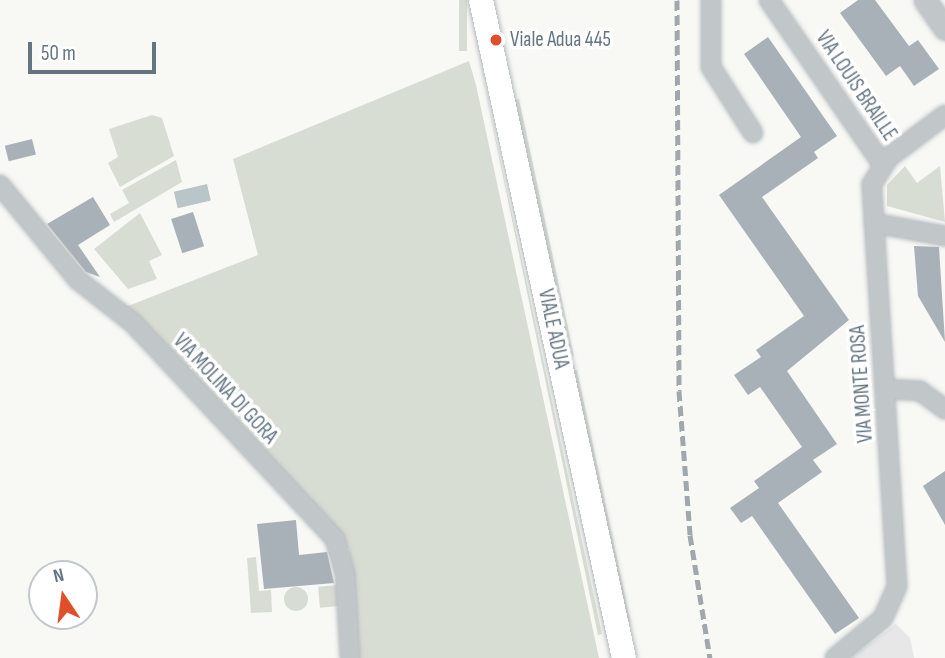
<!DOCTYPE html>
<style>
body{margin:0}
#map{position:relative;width:945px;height:658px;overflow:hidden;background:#f8f8f5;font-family:"Sofia Sans Condensed",sans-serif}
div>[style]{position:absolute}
.built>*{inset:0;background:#e6e7e6}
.green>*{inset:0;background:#d8ddd4;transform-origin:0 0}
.round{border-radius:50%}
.water>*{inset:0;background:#b8c5c9;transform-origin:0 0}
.building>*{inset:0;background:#a8b1b7;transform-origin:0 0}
.roads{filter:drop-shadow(0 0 2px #b4babe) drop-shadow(0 0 2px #b4babe)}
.minor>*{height:18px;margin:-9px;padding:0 9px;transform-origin:9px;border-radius:9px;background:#c1c6c9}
.tertiary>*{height:21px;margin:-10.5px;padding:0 10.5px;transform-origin:10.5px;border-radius:10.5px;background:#c1c6c9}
.secondary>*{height:24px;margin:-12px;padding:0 12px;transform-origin:12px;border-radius:12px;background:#fff}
.rail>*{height:5px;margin-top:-2.5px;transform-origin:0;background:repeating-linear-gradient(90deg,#a0a8ad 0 10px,transparent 0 15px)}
.dots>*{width:19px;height:19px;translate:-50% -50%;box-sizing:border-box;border:4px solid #fff;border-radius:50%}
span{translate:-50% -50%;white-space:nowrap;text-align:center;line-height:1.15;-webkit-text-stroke:7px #fff;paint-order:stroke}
.poi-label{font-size:21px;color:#637580}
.left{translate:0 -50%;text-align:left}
.street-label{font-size:21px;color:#637580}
.north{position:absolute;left:28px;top:560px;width:70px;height:70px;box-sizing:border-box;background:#fff;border:2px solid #c1c8cc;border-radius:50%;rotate:347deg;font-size:19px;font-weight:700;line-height:28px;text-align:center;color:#637580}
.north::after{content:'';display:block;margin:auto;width:24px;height:32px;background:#e14e2c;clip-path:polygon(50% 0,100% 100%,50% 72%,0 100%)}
.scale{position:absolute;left:28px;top:42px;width:128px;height:32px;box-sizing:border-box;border:4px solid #637580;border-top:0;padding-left:9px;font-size:21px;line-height:24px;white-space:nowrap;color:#637580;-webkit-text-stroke:5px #fff;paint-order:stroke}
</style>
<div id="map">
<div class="built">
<div style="clip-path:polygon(896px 624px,910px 638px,914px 658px,851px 658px)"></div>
</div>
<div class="green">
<div style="left:459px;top:0;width:8px;height:51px"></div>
<div style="clip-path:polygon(479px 60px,602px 634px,598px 635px)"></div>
<div style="clip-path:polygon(469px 61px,476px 85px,599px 658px,357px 658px,349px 549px,301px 489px,123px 308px,258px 255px,233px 159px)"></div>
<div style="clip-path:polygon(519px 99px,574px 356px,568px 357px,514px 100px)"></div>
<div style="clip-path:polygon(152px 115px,162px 118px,174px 156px,120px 187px,108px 163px,118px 157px,109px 129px)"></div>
<div style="clip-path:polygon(176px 160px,182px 182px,114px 222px,110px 214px,129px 203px,122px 190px)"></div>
<div style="clip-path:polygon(905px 166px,917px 183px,940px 166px,945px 222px,887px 206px,887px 185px)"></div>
<div style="clip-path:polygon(140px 213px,162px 255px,149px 261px,157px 279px,128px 289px,94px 249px)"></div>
<div style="left:577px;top:370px;width:258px;height:5px;rotate:78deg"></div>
<div style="clip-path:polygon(256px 557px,259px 591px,271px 590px,272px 612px,251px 613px,247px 558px)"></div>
<div style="left:339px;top:585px;width:21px;height:21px;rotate:85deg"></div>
<div class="round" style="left:284px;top:587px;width:24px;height:24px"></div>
</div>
<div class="water">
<div style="left:207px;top:184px;width:17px;height:34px;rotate:77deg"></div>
</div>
<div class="building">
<div style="clip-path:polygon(858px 0,875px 0,909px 46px,918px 40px,939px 69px,914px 86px,900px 66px,886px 76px,840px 13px)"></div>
<div style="clip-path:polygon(768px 37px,837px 136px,814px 152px,818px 158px,762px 197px,849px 320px,787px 371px,837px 444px,813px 460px,822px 472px,778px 503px,859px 618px,835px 634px,752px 516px,741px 523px,730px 508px,759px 488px,754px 481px,802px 447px,760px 387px,748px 395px,734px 375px,761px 357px,756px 350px,804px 316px,719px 195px,801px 137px,744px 54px)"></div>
<div style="left:32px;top:139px;width:16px;height:28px;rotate:76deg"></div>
<div style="clip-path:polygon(93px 197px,110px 225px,78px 245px,100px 277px,86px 272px,47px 224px)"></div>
<div style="left:193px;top:212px;width:36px;height:23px;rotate:72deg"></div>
<div style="clip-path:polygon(914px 246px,939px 247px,945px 342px,918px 296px)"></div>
<div style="clip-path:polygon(945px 471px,945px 525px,923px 486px)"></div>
<div style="clip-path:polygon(296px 520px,299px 555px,327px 552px,334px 583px,264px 589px,257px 524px)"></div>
</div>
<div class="roads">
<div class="minor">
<div style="left:711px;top:0;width:67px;rotate:90deg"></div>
<div style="left:711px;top:67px;width:78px;rotate:57.5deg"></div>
<div style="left:769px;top:0;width:199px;rotate:55.4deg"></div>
<div style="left:0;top:185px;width:123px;rotate:50.6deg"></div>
<div style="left:78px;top:280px;width:70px;rotate:38deg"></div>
<div style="left:133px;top:323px;width:296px;rotate:46.9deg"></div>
<div style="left:335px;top:539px;width:36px;rotate:74deg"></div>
<div style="left:345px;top:574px;width:84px;rotate:86.6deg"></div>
<div style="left:874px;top:223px;width:72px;rotate:10.4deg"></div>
<div style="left:885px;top:389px;width:35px;rotate:3deg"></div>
<div style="left:920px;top:391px;width:31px;rotate:36deg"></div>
<div style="left:835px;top:658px;width:62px;rotate:-39.8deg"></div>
<div style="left:883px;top:618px;width:35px;rotate:-66deg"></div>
<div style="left:897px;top:586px;width:403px;rotate:-93.6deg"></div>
<div style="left:872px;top:184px;width:31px;rotate:-58deg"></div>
<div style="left:888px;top:158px;width:71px;rotate:-37deg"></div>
</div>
<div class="tertiary">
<div style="left:925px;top:0;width:35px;rotate:55deg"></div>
</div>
<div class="secondary">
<div style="left:481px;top:0;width:673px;rotate:77.74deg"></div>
</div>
</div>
<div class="rail">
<div style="left:677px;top:0;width:391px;rotate:89.7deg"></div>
<div style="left:679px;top:391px;width:144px;rotate:85.6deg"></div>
<div style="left:690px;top:535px;width:125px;rotate:80.8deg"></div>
</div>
<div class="dots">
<div style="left:496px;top:40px;background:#e14e2c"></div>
</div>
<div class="poi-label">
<span class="left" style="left:510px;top:40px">Viale Adua 445</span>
</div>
<div class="street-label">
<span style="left:856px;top:86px;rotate:56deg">VIA LOUIS BRAILLE</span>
<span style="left:553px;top:329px;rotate:78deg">VIALE ADUA</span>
<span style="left:862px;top:384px;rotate:-94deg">VIA MONTE ROSA</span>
<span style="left:225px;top:389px;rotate:47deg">VIA MOLINA DI GORA</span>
</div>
<div class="north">N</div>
<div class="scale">50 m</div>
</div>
